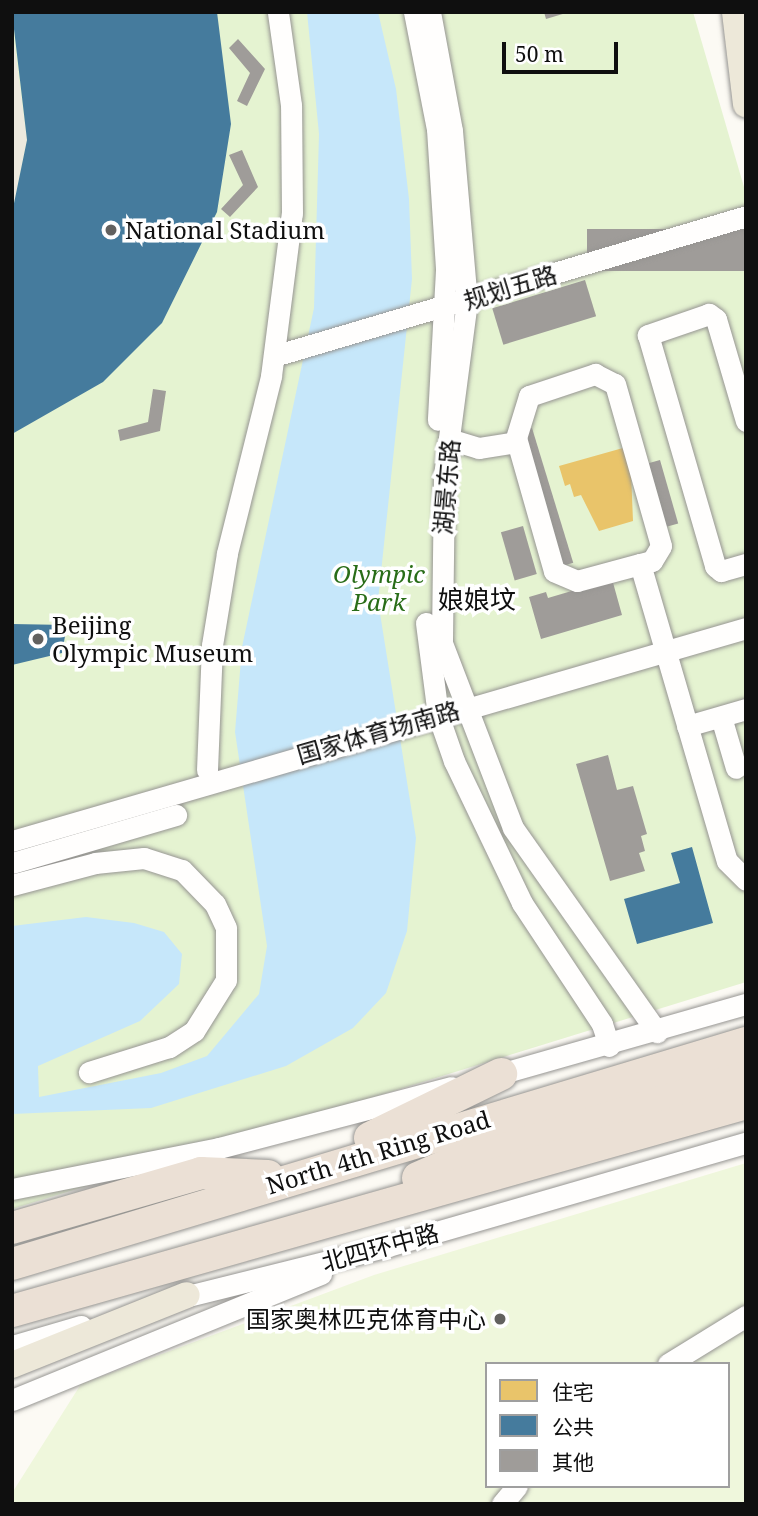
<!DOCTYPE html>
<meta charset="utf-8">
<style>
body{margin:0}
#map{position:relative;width:758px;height:1516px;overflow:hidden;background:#fcfaf4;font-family:"Noto Serif","Noto Sans SC",serif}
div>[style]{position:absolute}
.green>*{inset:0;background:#e5f3d1}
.pitch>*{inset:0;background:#eff7dc}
.plaza>*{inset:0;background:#ede9de}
.water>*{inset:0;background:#c6e7fa}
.homes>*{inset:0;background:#e9c46a}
.public>*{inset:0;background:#457b9d}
.building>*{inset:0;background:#9f9c99;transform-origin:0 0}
.roads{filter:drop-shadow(0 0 2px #969592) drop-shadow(0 0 2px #969592)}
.minor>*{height:21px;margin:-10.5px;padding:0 10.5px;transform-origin:10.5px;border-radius:10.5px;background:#fffefd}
.major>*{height:26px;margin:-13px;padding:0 13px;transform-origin:13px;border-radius:13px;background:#ede8d9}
.highway>*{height:32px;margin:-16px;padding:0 16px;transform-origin:16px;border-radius:16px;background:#ebe0d5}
.dots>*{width:19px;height:19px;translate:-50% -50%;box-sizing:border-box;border:4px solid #fff;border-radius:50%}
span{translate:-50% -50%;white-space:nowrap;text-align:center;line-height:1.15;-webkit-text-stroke:7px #fff;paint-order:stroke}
.poi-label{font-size:24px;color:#0f0f0f}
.left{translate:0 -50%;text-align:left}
.right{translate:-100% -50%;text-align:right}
.street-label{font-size:24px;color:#0f0f0f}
.park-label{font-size:24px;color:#296d18;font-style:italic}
.neighbourhood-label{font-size:26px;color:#0f0f0f}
.frame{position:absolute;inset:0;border:14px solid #0f0f0f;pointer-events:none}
.legend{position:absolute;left:485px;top:1362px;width:245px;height:126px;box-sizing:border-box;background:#fff;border:2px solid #9f9f9f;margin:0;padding:9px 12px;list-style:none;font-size:21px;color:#0f0f0f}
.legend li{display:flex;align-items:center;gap:14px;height:35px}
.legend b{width:35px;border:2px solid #9f9f9f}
.scale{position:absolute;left:502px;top:42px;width:116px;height:32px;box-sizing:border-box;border:4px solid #0f0f0f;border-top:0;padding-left:9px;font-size:21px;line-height:24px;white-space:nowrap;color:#0f0f0f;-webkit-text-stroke:5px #fff;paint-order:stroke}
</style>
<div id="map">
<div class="green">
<div style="clip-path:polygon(12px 12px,693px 12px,746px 194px,746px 982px,12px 1209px)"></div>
</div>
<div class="pitch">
<div style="clip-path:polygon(evenodd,746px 1163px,746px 1504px,12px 1504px,12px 1493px,81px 1384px,374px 1275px,746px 1163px,487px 1364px,728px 1364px,728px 1486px,487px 1486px,487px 1364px)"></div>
</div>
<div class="plaza">
<div style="clip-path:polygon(12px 26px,27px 140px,12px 213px)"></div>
</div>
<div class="water">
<div style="clip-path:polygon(307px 12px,378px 12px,396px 89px,409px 199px,412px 279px,378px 601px,416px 838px,407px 931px,386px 993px,353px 1028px,286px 1066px,151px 1108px,12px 1114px,12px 926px,86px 917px,134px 923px,164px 932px,182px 954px,179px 984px,140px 1021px,38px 1066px,39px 1097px,161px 1073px,207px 1056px,259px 994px,267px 946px,235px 732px,242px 647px,314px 308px,319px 134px)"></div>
</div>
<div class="homes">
<div style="clip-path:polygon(630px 446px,633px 521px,599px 531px,581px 495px,574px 497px,570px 484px,565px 486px,559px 466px)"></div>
</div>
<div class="public">
<div style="clip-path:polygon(12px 12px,217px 12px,231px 124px,217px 212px,162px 323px,103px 382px,12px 434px,12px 213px,27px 140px)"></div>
<div style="clip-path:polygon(12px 624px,67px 625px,62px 653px,12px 665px)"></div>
<div style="clip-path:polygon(692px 847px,713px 923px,637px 944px,624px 899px,680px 883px,671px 853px)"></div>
</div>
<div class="building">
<div style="clip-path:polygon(544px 12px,566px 12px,566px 13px,546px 19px)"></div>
<div style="clip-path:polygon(238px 39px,265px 69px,247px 106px,237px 101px,250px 73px,229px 48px)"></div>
<div style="clip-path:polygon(242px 150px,258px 187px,230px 217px,221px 209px,243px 185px,229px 155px)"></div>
<div style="left:746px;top:229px;width:42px;height:159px;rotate:90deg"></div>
<div style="left:585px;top:280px;width:38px;height:97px;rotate:73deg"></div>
<div style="clip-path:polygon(153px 389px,166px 391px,160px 431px,120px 441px,118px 430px,148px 422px)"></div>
<div style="left:532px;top:428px;width:141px;height:11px;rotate:73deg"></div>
<div style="left:660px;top:460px;width:66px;height:12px;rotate:74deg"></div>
<div style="left:523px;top:526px;width:50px;height:23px;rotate:74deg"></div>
<div style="clip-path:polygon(612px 579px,622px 615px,541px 639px,529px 597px,546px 592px,548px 598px)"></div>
<div style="clip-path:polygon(608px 755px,617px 790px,633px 786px,647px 834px,641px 836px,645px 851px,639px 853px,645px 871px,610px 881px,576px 764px)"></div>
</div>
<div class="roads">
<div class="minor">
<div style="left:414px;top:12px;width:119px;rotate:78.9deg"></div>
<div style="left:437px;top:129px;width:141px;rotate:86.3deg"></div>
<div style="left:446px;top:270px;width:150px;rotate:93.1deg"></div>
<div style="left:430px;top:12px;width:121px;rotate:79.5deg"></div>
<div style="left:452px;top:131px;width:171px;rotate:85deg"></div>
<div style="left:467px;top:301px;width:177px;rotate:97.5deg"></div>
<div style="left:444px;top:476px;width:167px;rotate:90.7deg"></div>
<div style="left:442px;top:643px;width:198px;rotate:69deg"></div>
<div style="left:513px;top:828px;width:250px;rotate:54.8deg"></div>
<div style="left:274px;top:356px;width:492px;rotate:-16.5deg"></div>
<div style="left:746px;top:421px;width:106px;rotate:-106.4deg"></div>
<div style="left:716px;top:319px;width:9px;rotate:-144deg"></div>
<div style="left:709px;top:314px;width:65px;rotate:161deg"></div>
<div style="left:648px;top:335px;width:241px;rotate:73.8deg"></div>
<div style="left:715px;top:566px;width:8px;rotate:40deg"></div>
<div style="left:721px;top:571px;width:26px;rotate:-16deg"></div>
<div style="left:449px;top:439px;width:31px;rotate:17deg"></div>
<div style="left:479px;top:448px;width:38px;rotate:-9deg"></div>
<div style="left:640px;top:564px;width:65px;rotate:164.9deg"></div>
<div style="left:577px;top:581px;width:25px;rotate:-157deg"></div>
<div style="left:554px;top:571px;width:138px;rotate:-105.9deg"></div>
<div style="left:516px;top:438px;width:44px;rotate:-72.8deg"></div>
<div style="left:529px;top:396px;width:70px;rotate:-18.4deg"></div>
<div style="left:595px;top:374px;width:22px;rotate:27deg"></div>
<div style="left:615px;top:384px;width:168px;rotate:74.1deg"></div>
<div style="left:661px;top:546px;width:17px;rotate:121deg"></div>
<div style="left:652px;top:561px;width:12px;rotate:166deg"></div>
<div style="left:640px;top:564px;width:309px;rotate:73.7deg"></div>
<div style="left:727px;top:861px;width:27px;rotate:45deg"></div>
<div style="left:426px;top:623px;width:93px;rotate:82.6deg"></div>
<div style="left:438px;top:715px;width:49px;rotate:70.8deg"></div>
<div style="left:454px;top:761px;width:157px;rotate:64.4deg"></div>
<div style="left:522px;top:903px;width:145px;rotate:56.5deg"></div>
<div style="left:602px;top:1024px;width:23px;rotate:72deg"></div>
<div style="left:721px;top:717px;width:53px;rotate:73.6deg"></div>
<div style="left:687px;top:726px;width:61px;rotate:-16.1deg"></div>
<div style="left:207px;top:770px;width:125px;rotate:-87.7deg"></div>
<div style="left:212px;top:645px;width:93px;rotate:-80.7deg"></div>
<div style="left:227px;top:553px;width:182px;rotate:-76deg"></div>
<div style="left:271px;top:376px;width:164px;rotate:-82.7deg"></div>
<div style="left:292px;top:213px;width:108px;rotate:-90.5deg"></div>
<div style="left:291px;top:105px;width:94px;rotate:-98deg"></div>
<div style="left:12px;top:841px;width:764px;rotate:-16.18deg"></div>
<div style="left:12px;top:863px;width:171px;rotate:-16.3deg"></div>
<div style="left:12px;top:885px;width:86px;rotate:-14.8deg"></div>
<div style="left:95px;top:863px;width:49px;rotate:-5.8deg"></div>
<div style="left:144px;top:858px;width:40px;rotate:18deg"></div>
<div style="left:182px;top:870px;width:47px;rotate:45.9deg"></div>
<div style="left:215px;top:904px;width:26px;rotate:65deg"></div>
<div style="left:226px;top:928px;width:52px;rotate:90deg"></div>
<div style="left:226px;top:980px;width:60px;rotate:122.1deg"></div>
<div style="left:194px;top:1031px;width:30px;rotate:147deg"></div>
<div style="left:169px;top:1047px;width:84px;rotate:162.6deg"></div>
<div style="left:489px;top:1077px;width:267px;rotate:-15.9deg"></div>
<div style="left:12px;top:1189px;width:211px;rotate:-11.2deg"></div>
<div style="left:219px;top:1148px;width:240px;rotate:-14.7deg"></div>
<div style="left:172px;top:1300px;width:223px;rotate:-14deg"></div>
<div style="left:388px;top:1246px;width:373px;rotate:-16.1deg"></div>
<div style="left:12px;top:1346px;width:72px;rotate:-16.2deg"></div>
<div style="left:668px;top:1364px;width:92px;rotate:-31.6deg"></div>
<div style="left:12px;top:1400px;width:334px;rotate:-22.2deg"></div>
<div style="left:502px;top:1504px;width:23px;rotate:-50deg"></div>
</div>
<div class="major">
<div style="left:735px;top:12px;width:93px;rotate:83.2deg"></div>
<div style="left:12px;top:1365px;width:188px;rotate:-21.8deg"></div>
</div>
<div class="highway">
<div style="left:370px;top:1138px;width:146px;rotate:-26deg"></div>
<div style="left:418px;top:1178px;width:72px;rotate:-23.7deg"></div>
<div style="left:484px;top:1149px;width:273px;rotate:-16.2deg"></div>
<div style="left:12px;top:1228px;width:197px;rotate:-16.2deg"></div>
<div style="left:201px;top:1173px;width:67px;rotate:2.6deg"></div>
<div style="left:12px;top:1264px;width:767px;rotate:-16.76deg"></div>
<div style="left:12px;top:1311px;width:763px;rotate:-15.82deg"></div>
</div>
</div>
<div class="dots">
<div style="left:111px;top:230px;background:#62615f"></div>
<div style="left:38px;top:639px;background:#62615f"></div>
<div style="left:500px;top:1319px;background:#62615f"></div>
</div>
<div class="poi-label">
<span class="left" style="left:125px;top:230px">National Stadium</span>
<span class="left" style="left:52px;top:639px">Beijing<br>Olympic Museum</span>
<span class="right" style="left:486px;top:1319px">国家奥林匹克体育中心</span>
</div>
<div class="street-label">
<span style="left:510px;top:287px;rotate:-17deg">规划五路</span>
<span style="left:446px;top:487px;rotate:-85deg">湖景东路</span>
<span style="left:378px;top:732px;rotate:-16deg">国家体育场南路</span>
<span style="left:378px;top:1152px;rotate:-17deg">North 4th Ring Road</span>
<span style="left:380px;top:1247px;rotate:-15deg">北四环中路</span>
</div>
<div class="park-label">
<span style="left:379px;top:588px">Olympic<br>Park</span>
</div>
<div class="neighbourhood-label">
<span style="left:477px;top:600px">娘娘坟</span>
</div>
<div class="frame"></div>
<ul class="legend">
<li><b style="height:19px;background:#e9c46a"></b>住宅</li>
<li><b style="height:19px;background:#457b9d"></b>公共</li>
<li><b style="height:19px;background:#9f9c99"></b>其他</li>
</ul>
<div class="scale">50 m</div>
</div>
